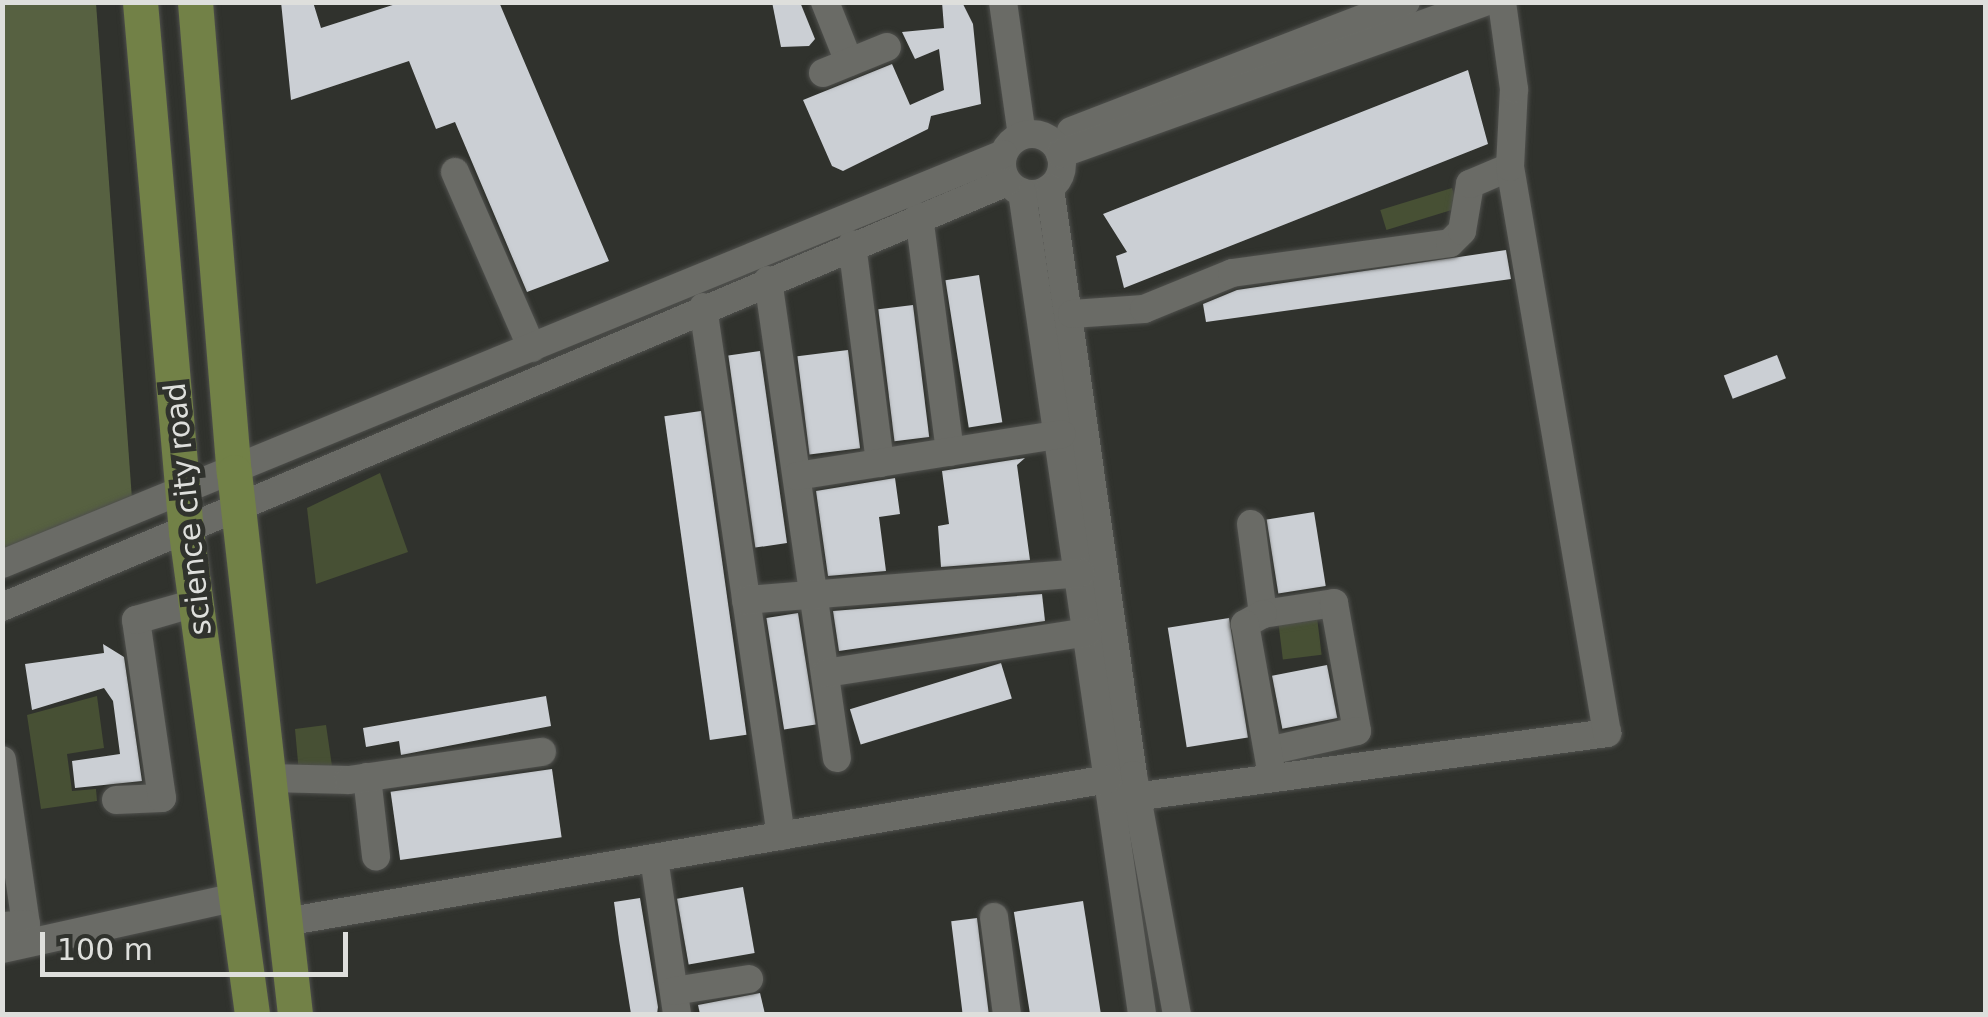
<!DOCTYPE html>
<style>
body{margin:0}
#map{position:relative;width:1988px;height:1017px;overflow:hidden;background:#30322d;font-family:"DejaVu Sans",sans-serif}
div>[style]{position:absolute}
.green>*{inset:0;background:#475034;transform-origin:0 0}
.forest>*{inset:0;background:#576141}
.building>*{inset:0;background:#cbcfd4;transform-origin:0 0}
.roads{filter:drop-shadow(0 0 2px #4f504d) drop-shadow(0 0 2px #4f504d)}
.minor>*{height:28px;margin:-14px;padding:0 14px;transform-origin:14px;border-radius:14px;background:#6a6b66}
.minor>.ring{margin:-14px;padding:0;box-sizing:content-box;background:none;border:28px solid #6a6b66;border-radius:50%}
.major>*{height:35px;margin:-17.5px;padding:0 17.5px;transform-origin:17.5px;border-radius:17.5px;background:#728147}
span{translate:-50% -50%;white-space:nowrap;text-align:center;line-height:1.15;-webkit-text-stroke:10px #30322d;paint-order:stroke}
.street-label{font-size:30px;color:#dedfdc}
.frame{position:absolute;inset:0;border:5px solid #dedfdc;pointer-events:none}
.scale{position:absolute;left:40px;top:932px;width:308px;height:45px;box-sizing:border-box;border:5px solid #dedfdc;border-top:0;padding-left:12px;font-size:30px;line-height:35px;white-space:nowrap;color:#dedfdc;-webkit-text-stroke:8px #30322d;paint-order:stroke}
</style>
<div id="map">
<div class="green">
<div style="left:1452px;top:188px;width:21px;height:75px;rotate:73deg"></div>
<div style="clip-path:polygon(380px 473px,408px 552px,316px 584px,307px 508px)"></div>
<div style="left:1316px;top:609px;width:46px;height:39px;rotate:83deg"></div>
<div style="clip-path:polygon(97px 696px,104px 748px,67px 754px,72px 791px,96px 789px,97px 801px,41px 809px,27px 715px)"></div>
<div style="clip-path:polygon(326px 725px,333px 773px,299px 773px,295px 729px)"></div>
</div>
<div class="forest">
<div style="clip-path:polygon(3px 3px,96px 3px,132px 499px,3px 552px)"></div>
</div>
<div class="building">
<div style="clip-path:polygon(281px 2px,313px 2px,321px 28px,402px 2px,499px 2px,609px 261px,527px 292px,455px 122px,436px 129px,409px 61px,291px 100px)"></div>
<div style="clip-path:polygon(772px 2px,800px 2px,815px 39px,809px 46px,781px 47px)"></div>
<div style="clip-path:polygon(942px 2px,962px 2px,973px 24px,981px 104px,931px 116px,928px 129px,843px 171px,832px 166px,803px 100px,892px 64px,910px 105px,944px 90px,939px 49px,915px 59px,902px 32px,944px 28px)"></div>
<div style="clip-path:polygon(1468px 70px,1488px 144px,1124px 288px,1116px 256px,1127px 252px,1103px 214px)"></div>
<div style="clip-path:polygon(1506px 250px,1511px 279px,1206px 322px,1203px 304px,1237px 290px)"></div>
<div style="left:979px;top:275px;width:149px;height:34px;rotate:81deg"></div>
<div style="left:913px;top:305px;width:133px;height:35px;rotate:83deg"></div>
<div style="left:848px;top:350px;width:99px;height:51px;rotate:83deg"></div>
<div style="left:760px;top:351px;width:194px;height:32px;rotate:82deg"></div>
<div style="left:1777px;top:355px;width:25px;height:57px;rotate:69deg"></div>
<div style="left:701px;top:411px;width:327px;height:37px;rotate:82deg"></div>
<div style="clip-path:polygon(1025px 458px,1017px 465px,1030px 560px,941px 567px,938px 526px,949px 524px,942px 471px)"></div>
<div style="clip-path:polygon(895px 478px,900px 514px,879px 517px,886px 571px,828px 576px,816px 491px)"></div>
<div style="left:1314px;top:512px;width:75px;height:48px;rotate:81deg"></div>
<div style="clip-path:polygon(1042px 594px,1045px 621px,839px 651px,833px 611px)"></div>
<div style="left:798px;top:613px;width:113px;height:32px;rotate:81deg"></div>
<div style="left:1229px;top:618px;width:121px;height:62px;rotate:81deg"></div>
<div style="clip-path:polygon(103px 644px,124px 657px,142px 781px,75px 788px,72px 761px,120px 754px,113px 701px,104px 688px,32px 710px,25px 664px,104px 653px)"></div>
<div style="left:1001px;top:663px;width:37px;height:158px;rotate:73deg"></div>
<div style="left:1327px;top:665px;width:54px;height:56px;rotate:79deg"></div>
<div style="clip-path:polygon(546px 696px,551px 726px,401px 755px,399px 741px,366px 747px,363px 728px)"></div>
<div style="left:552px;top:769px;width:69px;height:163px;rotate:82deg"></div>
<div style="left:743px;top:887px;width:67px;height:67px;rotate:80deg"></div>
<div style="clip-path:polygon(640px 898px,658px 1007px,657px 1014px,631px 1014px,619px 940px,614px 902px)"></div>
<div style="left:1083px;top:901px;width:114px;height:70px;rotate:81deg"></div>
<div style="left:977px;top:918px;width:97px;height:26px;rotate:83deg"></div>
<div style="clip-path:polygon(760px 993px,765px 1014px,700px 1014px,698px 1005px)"></div>
</div>
<div class="roads">
<div class="minor">
<div style="left:825px;top:2px;width:65px;rotate:68.2deg"></div>
<div style="left:1003px;top:2px;width:134px;rotate:81.9deg"></div>
<div style="left:823px;top:73px;width:69px;rotate:-22.1deg"></div>
<div style="left:1071px;top:131px;width:359px;rotate:-21.1deg"></div>
<div class="ring" style="left:1002px;top:134px;width:32px;height:32px"></div>
<div style="left:1060px;top:154px;width:451px;rotate:-19.7deg"></div>
<div style="left:455px;top:172px;width:192px;rotate:66.4deg"></div>
<div style="left:1050px;top:188px;width:593px;rotate:81.95deg"></div>
<div style="left:1133px;top:775px;width:243px;rotate:79.6deg"></div>
<div style="left:1022px;top:192px;width:831px;rotate:81.69deg"></div>
<div style="left:919px;top:216px;width:238px;rotate:82.5deg"></div>
<div style="left:852px;top:244px;width:221px;rotate:82.7deg"></div>
<div style="left:768px;top:280px;width:483px;rotate:81.8deg"></div>
<div style="left:703px;top:307px;width:535px;rotate:81.61deg"></div>
<div style="left:1072px;top:314px;width:72px;rotate:-4deg"></div>
<div style="left:1144px;top:309px;width:95px;rotate:-22.2deg"></div>
<div style="left:1232px;top:273px;width:220px;rotate:-7.8deg"></div>
<div style="left:1450px;top:243px;width:17px;rotate:-45deg"></div>
<div style="left:1462px;top:231px;width:48px;rotate:-80.3deg"></div>
<div style="left:1470px;top:184px;width:43px;rotate:-23deg"></div>
<div style="left:797px;top:476px;width:268px;rotate:-9deg"></div>
<div style="left:1251px;top:524px;width:91px;rotate:82.4deg"></div>
<div style="left:1263px;top:614px;width:72px;rotate:-8.8deg"></div>
<div style="left:1334px;top:603px;width:130px;rotate:79.8deg"></div>
<div style="left:1357px;top:731px;width:91px;rotate:167.3deg"></div>
<div style="left:2px;top:564px;width:1082px;rotate:-22.27deg"></div>
<div style="left:746px;top:600px;width:336px;rotate:-4.6deg"></div>
<div style="left:2px;top:607px;width:1091px;rotate:-22.92deg"></div>
<div style="left:1263px;top:614px;width:21px;rotate:151deg"></div>
<div style="left:1245px;top:624px;width:143px;rotate:79.9deg"></div>
<div style="left:826px;top:673px;width:265px;rotate:-8.9deg"></div>
<div style="left:2px;top:760px;width:166px;rotate:81.7deg"></div>
<div style="left:26px;top:924px;width:24px;rotate:175deg"></div>
<div style="left:367px;top:777px;width:80px;rotate:83.5deg"></div>
<div style="left:269px;top:778px;width:80px;rotate:1.4deg"></div>
<div style="left:349px;top:780px;width:195px;rotate:-8.3deg"></div>
<div style="left:116px;top:800px;width:46px;rotate:-2.5deg"></div>
<div style="left:162px;top:798px;width:180px;rotate:-98.3deg"></div>
<div style="left:136px;top:620px;width:61px;rotate:-16.1deg"></div>
<div style="left:1112px;top:800px;width:500px;rotate:-7.7deg"></div>
<div style="left:1607px;top:733px;width:574px;rotate:-99.72deg"></div>
<div style="left:1510px;top:167px;width:78px;rotate:-87.1deg"></div>
<div style="left:1514px;top:89px;width:88px;rotate:-97.9deg"></div>
<div style="left:654px;top:858px;width:158px;rotate:81.6deg"></div>
<div style="left:994px;top:917px;width:98px;rotate:82.4deg"></div>
<div style="left:285px;top:922px;width:835px;rotate:-9.86deg"></div>
<div style="left:2px;top:949px;width:240px;rotate:-12.5deg"></div>
<div style="left:674px;top:991px;width:76px;rotate:-9.1deg"></div>
</div>
<div class="major">
<div style="left:140px;top:2px;width:532px;rotate:85.04deg"></div>
<div style="left:186px;top:532px;width:486px;rotate:82.2deg"></div>
<div style="left:195px;top:2px;width:472px;rotate:85.3deg"></div>
<div style="left:234px;top:472px;width:545px;rotate:83.58deg"></div>
</div>
</div>
<div class="street-label">
<span style="left:188px;top:509px;rotate:-96deg">science city road</span>
</div>
<div class="frame"></div>
<div class="scale">100 m</div>
</div>
